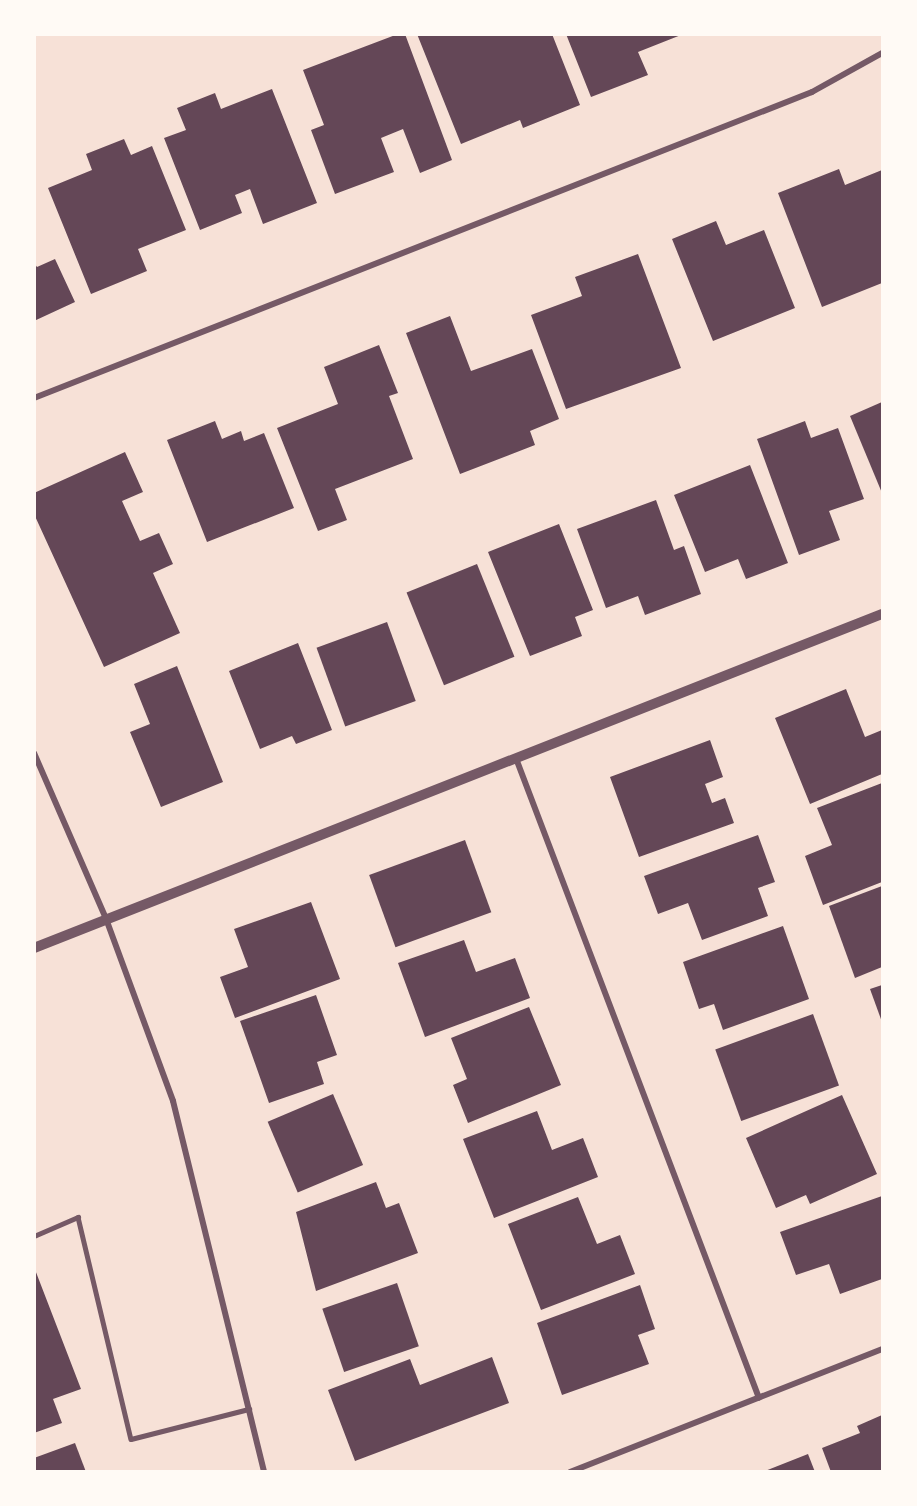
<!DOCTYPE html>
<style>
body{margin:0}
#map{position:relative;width:917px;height:1506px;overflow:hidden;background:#f7e1d7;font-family:Ubuntu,sans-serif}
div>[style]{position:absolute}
.building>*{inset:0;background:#644757;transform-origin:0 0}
.service>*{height:4.5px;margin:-2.25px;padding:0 2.25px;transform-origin:2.25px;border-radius:2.25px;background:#755966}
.minor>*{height:6px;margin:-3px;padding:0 3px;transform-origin:3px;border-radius:3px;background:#755966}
.tertiary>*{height:10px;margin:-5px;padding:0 5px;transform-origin:5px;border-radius:5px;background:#755966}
span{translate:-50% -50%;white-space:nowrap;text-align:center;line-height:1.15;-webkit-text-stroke:6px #fffaf5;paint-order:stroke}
.frame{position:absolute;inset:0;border:36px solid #fffaf5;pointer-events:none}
</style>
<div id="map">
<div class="building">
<div style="clip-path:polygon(398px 34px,405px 34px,452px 160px,420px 173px,403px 129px,381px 138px,394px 172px,335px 194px,311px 130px,324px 125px,303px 70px)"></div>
<div style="clip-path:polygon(417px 34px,552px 34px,580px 105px,523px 128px,520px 120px,461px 144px)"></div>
<div style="clip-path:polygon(566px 34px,681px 34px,681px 35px,638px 52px,648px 75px,591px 97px)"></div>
<div style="clip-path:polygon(272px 89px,317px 203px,263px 224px,250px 189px,235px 195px,242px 213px,200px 230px,164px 138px,186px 130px,177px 108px,215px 93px,221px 109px)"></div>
<div style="clip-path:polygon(124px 139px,131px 155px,152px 146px,186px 230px,138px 249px,147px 271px,91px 294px,48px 188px,92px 170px,86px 154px)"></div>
<div style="clip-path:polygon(839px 169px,845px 185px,882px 170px,882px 283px,822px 307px,778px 193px)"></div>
<div style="clip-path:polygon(716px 221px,726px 245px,764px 230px,795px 308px,713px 341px,672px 239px)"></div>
<div style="clip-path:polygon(638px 254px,681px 368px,566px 409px,531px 315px,582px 296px,575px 277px)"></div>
<div style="clip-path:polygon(55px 259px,75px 302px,34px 321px,34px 263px,37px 267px)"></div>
<div style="clip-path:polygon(450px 316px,471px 371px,532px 349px,559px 419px,530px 431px,535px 445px,460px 474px,406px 333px)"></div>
<div style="clip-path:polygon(379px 345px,398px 393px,389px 396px,413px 459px,335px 489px,347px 520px,318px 531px,277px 428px,338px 404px,324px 367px)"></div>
<div style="clip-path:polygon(882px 402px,882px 493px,850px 416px)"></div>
<div style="clip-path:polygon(215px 421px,222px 439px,241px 431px,244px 441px,264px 433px,294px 508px,207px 542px,167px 440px)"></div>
<div style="clip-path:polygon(805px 421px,811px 438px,838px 428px,864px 499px,829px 511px,840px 540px,799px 555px,757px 439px)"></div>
<div style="clip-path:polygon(125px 452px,143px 492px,122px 501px,140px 541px,159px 533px,173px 564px,153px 573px,180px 633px,104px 667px,34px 514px,34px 493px)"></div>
<div style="clip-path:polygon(750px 465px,788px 563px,746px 579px,738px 559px,705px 572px,674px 495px)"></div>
<div style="clip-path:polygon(656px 500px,674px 550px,684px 546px,701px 594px,645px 615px,638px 596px,606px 608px,577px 529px)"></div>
<div style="clip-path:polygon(559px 524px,593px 610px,575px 617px,582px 636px,530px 656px,488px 552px)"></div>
<div style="left:477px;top:564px;width:100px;height:76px;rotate:68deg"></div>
<div style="left:387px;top:622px;width:84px;height:75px;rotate:70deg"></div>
<div style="clip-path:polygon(298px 643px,332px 730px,296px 744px,292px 736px,260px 749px,229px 671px)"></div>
<div style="clip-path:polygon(177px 666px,223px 782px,161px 807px,130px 732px,150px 724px,134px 684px)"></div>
<div style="clip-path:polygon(846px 689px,865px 737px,882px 730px,882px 774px,810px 804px,775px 718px)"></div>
<div style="clip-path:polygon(710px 740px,723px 777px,705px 784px,712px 803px,725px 798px,734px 823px,639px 857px,610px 777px)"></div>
<div style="clip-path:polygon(882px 783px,882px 882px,823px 905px,805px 856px,832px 845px,817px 808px)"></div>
<div style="clip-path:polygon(758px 835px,775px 882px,758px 888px,768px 916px,702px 940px,688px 903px,658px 914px,644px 876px)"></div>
<div style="left:465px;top:840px;width:77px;height:102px;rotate:70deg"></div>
<div style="clip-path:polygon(882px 886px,882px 967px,855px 978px,829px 906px)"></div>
<div style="clip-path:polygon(311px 902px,340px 979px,235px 1018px,220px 977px,248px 967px,234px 929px)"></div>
<div style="clip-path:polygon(783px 926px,809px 999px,723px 1030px,714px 1004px,699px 1009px,683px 962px)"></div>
<div style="clip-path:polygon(464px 940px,476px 972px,515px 958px,530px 998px,425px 1037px,398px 963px)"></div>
<div style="clip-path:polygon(882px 985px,882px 1022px,870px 989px)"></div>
<div style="clip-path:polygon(316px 995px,337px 1055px,317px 1062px,324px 1084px,269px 1103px,240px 1021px)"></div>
<div style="clip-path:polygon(529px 1007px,561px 1085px,468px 1123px,453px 1085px,467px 1079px,451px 1038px)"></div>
<div style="left:813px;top:1014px;width:76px;height:104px;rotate:70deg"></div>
<div style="left:333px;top:1094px;width:77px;height:71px;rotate:67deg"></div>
<div style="clip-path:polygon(842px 1095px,877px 1174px,810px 1204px,806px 1195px,776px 1208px,746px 1138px)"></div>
<div style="clip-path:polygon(537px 1111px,552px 1150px,583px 1138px,598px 1177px,494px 1218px,463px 1139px)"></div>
<div style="clip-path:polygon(376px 1182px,386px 1208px,399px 1203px,418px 1253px,316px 1291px,296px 1212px)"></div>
<div style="clip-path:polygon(882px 1196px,882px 1279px,840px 1294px,829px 1264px,796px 1275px,780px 1232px)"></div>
<div style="clip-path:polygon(578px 1197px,597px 1244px,620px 1235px,635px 1274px,541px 1310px,508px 1224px)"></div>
<div style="clip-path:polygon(34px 1267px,81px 1389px,53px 1399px,62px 1423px,34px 1433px)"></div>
<div style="left:397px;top:1283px;width:67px;height:79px;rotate:71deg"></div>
<div style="clip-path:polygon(640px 1285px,655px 1329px,638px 1335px,649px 1364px,562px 1395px,537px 1323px)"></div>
<div style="clip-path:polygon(492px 1357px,509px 1403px,355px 1461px,328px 1390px,410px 1359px,420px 1385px)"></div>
<div style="clip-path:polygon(882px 1415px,882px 1472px,831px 1472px,822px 1448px,860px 1433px,857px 1426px)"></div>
<div style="clip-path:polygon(75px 1443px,86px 1472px,34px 1472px,34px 1458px)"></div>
<div style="clip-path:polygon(808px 1454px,815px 1472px,765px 1472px,765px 1471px)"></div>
</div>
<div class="service">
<div style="left:34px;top:1236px;width:48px;rotate:-23.4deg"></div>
<div style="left:78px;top:1217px;width:228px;rotate:76.6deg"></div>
<div style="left:131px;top:1439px;width:122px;rotate:-14.3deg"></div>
</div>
<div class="minor">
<div style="left:34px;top:398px;width:836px;rotate:-21.47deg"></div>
<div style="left:812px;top:92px;width:80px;rotate:-29.1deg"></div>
<div style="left:34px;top:753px;width:178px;rotate:66.5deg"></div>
<div style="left:105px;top:916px;width:197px;rotate:69.8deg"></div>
<div style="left:173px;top:1101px;width:382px;rotate:76.2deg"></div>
<div style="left:517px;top:761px;width:681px;rotate:69.2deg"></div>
<div style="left:570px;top:1472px;width:335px;rotate:-21.5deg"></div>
</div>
<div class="tertiary">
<div style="left:34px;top:948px;width:911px;rotate:-21.5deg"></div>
</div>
<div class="frame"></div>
</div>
